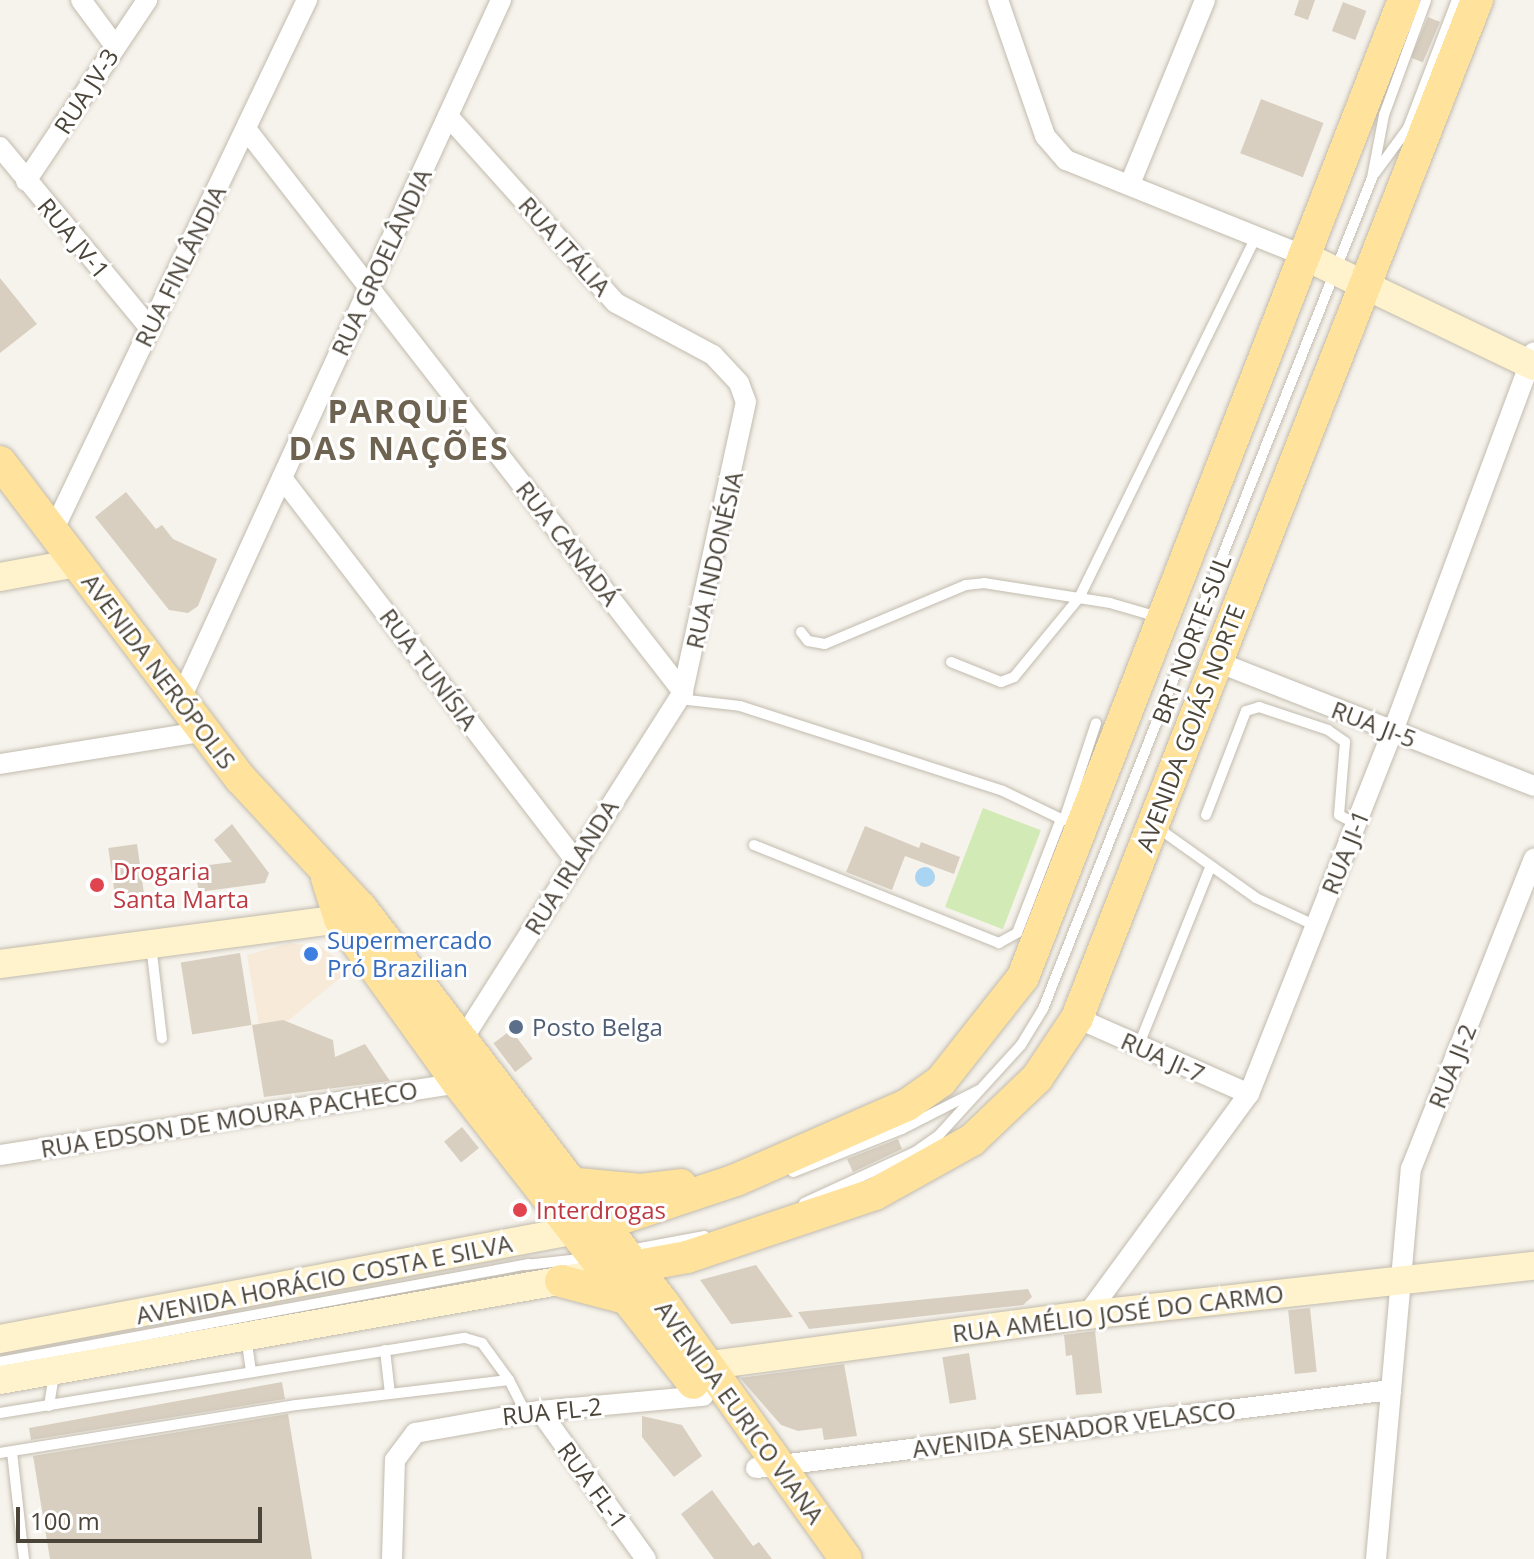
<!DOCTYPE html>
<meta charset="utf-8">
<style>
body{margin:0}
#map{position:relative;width:1534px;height:1559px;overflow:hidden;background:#f6f3ec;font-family:"Open Sans",sans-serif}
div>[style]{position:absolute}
.commercial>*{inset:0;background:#f7ead8}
.green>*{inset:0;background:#d2eab5;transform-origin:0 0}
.water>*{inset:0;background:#a9d4f2}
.round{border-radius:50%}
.building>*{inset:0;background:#d8cfc1;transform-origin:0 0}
.roads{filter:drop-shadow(0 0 2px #c2bbae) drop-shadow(0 0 2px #c2bbae)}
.lane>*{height:10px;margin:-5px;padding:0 5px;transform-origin:5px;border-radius:5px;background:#fff}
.street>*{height:20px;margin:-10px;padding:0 10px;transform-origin:10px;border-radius:10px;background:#fff}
.secondary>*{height:28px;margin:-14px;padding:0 14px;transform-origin:14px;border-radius:14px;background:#fff3cd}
.primary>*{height:32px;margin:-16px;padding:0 16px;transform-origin:16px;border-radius:16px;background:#ffe39c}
.dots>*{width:22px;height:22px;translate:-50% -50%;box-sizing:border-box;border:4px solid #fff;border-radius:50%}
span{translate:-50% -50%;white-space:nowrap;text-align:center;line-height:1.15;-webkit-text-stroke:6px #fff;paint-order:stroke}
.street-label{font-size:24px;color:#4b4439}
.health-label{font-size:24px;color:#be3a42}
.left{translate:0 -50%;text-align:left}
.shop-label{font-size:24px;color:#366cbe}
.service-label{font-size:24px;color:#4e5e75}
.district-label{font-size:32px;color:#6e6250;font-weight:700;letter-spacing:2px}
.scale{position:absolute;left:16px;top:1507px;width:246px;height:36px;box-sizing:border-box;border:4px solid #4b4439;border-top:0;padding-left:10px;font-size:24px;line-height:28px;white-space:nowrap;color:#4b4439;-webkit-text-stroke:6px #fff;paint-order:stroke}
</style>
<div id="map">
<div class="commercial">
<div style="clip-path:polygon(289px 943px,321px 947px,351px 969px,289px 1020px,259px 1025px,247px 955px)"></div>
</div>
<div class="green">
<div style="left:983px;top:808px;width:62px;height:106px;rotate:21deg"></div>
</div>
<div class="water">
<div class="round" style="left:915px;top:867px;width:20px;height:20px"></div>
</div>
<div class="building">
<div style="clip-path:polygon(1299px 0,1315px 0,1308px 20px,1294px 15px)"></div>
<div style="left:1343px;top:2px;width:25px;height:31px;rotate:21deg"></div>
<div style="left:1428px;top:17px;width:13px;height:44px;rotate:23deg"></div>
<div style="left:1261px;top:99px;width:67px;height:58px;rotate:21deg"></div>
<div style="clip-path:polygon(0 278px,37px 324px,0 353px)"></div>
<div style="clip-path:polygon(126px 492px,156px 529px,162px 525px,173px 539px,217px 559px,198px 606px,188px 613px,169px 610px,95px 517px)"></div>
<div style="clip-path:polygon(232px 824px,269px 873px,265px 883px,199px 892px,194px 867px,232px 862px,214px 840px)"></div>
<div style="clip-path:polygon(865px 826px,919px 848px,921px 842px,960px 857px,954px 874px,905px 856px,892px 890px,846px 872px)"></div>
<div style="left:137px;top:844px;width:53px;height:29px;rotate:82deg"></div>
<div style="left:240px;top:953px;width:73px;height:60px;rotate:81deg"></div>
<div style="clip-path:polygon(283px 1020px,333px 1040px,335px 1057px,365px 1044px,390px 1081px,264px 1097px,252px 1025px)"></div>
<div style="left:511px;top:1030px;width:36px;height:22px;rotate:53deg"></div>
<div style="left:462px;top:1127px;width:27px;height:23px;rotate:51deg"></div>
<div style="clip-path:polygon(898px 1139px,902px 1149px,853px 1172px,847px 1159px)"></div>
<div style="clip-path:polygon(756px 1265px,793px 1317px,731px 1324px,700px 1280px)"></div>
<div style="clip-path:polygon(1028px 1289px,1032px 1297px,1023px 1305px,809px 1329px,798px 1312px)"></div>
<div style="left:1310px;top:1308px;width:64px;height:22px;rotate:84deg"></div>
<div style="clip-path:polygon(1095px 1331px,1102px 1393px,1076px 1395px,1072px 1355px,1066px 1356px,1064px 1335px)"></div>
<div style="left:969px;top:1353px;width:47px;height:27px;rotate:81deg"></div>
<div style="clip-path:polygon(844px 1364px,857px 1436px,824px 1440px,822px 1428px,798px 1431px,781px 1425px,740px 1378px)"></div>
<div style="clip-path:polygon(282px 1382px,285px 1399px,31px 1440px,29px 1428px)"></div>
<div style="clip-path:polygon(288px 1414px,312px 1559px,50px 1559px,33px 1456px)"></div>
<div style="clip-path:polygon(642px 1416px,682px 1425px,702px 1456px,674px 1477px,642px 1437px)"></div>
<div style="clip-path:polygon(712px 1490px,753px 1546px,759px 1542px,772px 1559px,714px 1559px,681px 1514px)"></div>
</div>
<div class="roads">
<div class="lane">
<div style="left:1375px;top:173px;width:56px;rotate:-53.7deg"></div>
<div style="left:1408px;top:128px;width:137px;rotate:-69.1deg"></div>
<div style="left:801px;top:632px;width:11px;rotate:52deg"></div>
<div style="left:808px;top:641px;width:17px;rotate:10deg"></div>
<div style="left:825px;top:644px;width:153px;rotate:-22.7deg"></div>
<div style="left:966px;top:585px;width:18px;rotate:-6deg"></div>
<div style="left:984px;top:583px;width:128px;rotate:9deg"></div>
<div style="left:1110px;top:603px;width:50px;rotate:16.3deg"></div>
<div style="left:951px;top:662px;width:54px;rotate:21.8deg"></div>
<div style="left:1001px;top:682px;width:14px;rotate:-21deg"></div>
<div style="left:1014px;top:677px;width:102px;rotate:-50.6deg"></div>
<div style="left:1079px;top:598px;width:403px;rotate:-63.9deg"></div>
<div style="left:679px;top:699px;width:61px;rotate:6.5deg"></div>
<div style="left:740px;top:706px;width:276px;rotate:17.9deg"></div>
<div style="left:1003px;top:791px;width:64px;rotate:25.8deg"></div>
<div style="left:1061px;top:819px;width:122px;rotate:111.1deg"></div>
<div style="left:1017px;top:933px;width:21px;rotate:151deg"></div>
<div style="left:999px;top:943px;width:264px;rotate:-158.2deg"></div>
<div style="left:1206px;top:815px;width:111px;rotate:-69deg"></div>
<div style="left:1246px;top:711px;width:14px;rotate:-17deg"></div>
<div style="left:1259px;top:707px;width:73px;rotate:18.4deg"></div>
<div style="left:1328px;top:730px;width:21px;rotate:35deg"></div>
<div style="left:1345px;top:742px;width:73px;rotate:94.7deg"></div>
<div style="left:1339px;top:815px;width:19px;rotate:28deg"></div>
<div style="left:1064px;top:820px;width:102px;rotate:-71.7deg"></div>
<div style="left:1158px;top:828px;width:120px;rotate:35.5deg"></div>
<div style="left:1256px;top:898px;width:66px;rotate:25deg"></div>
<div style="left:151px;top:945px;width:94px;rotate:83.3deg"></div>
<div style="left:1138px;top:1047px;width:193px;rotate:-68.1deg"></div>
<div style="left:793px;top:1172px;width:117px;rotate:-21.5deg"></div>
<div style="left:902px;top:1129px;width:86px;rotate:-26.9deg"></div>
<div style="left:804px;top:1203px;width:122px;rotate:-24.7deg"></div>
<div style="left:915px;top:1152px;width:29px;rotate:-35deg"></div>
<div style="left:939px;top:1135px;width:122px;rotate:-47.7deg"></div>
<div style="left:1021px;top:1045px;width:42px;rotate:-58.6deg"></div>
<div style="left:1043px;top:1009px;width:894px;rotate:-68.4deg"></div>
<div style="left:1372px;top:178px;width:64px;rotate:-79.2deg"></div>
<div style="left:1384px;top:115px;width:122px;rotate:-69.9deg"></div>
<div style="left:630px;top:1250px;width:76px;rotate:-10.6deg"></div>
<div style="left:526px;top:1265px;width:61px;rotate:-6.5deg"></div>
<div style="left:246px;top:1336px;width:34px;rotate:82deg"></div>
<div style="left:385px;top:1350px;width:44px;rotate:83.5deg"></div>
<div style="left:0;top:1362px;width:538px;rotate:-10.5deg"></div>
<div style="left:509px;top:1380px;width:37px;rotate:63deg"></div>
<div style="left:49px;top:1406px;width:32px;rotate:-81deg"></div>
<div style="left:0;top:1413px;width:471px;rotate:-9.2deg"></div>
<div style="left:465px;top:1338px;width:18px;rotate:16deg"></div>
<div style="left:482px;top:1343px;width:46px;rotate:53.9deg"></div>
<div style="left:509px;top:1380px;width:214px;rotate:173.3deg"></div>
<div style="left:296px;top:1405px;width:300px;rotate:170.8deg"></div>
<div style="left:12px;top:1452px;width:108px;rotate:83.6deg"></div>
</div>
<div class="street">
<div style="left:81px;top:0;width:57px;rotate:53.5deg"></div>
<div style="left:998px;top:0;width:144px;rotate:70.9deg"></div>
<div style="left:1045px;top:136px;width:32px;rotate:49deg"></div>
<div style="left:1066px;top:160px;width:254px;rotate:21.9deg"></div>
<div style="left:448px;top:116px;width:251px;rotate:48.1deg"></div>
<div style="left:616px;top:303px;width:110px;rotate:28.2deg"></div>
<div style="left:713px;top:355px;width:38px;rotate:47deg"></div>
<div style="left:739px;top:383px;width:20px;rotate:70deg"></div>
<div style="left:746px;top:402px;width:297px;rotate:102.3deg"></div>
<div style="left:683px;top:692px;width:416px;rotate:122.4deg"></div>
<div style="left:246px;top:129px;width:713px;rotate:52.18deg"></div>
<div style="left:0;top:147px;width:235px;rotate:50.4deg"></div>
<div style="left:26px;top:181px;width:218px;rotate:-56.2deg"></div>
<div style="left:1130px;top:184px;width:199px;rotate:-67.8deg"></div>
<div style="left:282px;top:478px;width:481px;rotate:52.5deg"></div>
<div style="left:53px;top:531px;width:589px;rotate:-64.44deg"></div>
<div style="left:1215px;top:661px;width:343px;rotate:21.4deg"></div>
<div style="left:181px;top:698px;width:768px;rotate:-65.37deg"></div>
<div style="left:0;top:764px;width:210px;rotate:-9.1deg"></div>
<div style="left:1077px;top:1018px;width:188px;rotate:23.8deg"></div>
<div style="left:0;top:1155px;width:464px;rotate:-8.9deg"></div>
<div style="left:1087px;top:1315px;width:274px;rotate:-53.8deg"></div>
<div style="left:1249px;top:1094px;width:391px;rotate:-68.4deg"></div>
<div style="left:1393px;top:731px;width:404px;rotate:-69.6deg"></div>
<div style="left:540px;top:1411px;width:182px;rotate:54.4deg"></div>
<div style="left:756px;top:1468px;width:640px;rotate:-7deg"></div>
<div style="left:392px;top:1559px;width:99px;rotate:-88.3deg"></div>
<div style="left:395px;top:1460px;width:34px;rotate:-53deg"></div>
<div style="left:415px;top:1433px;width:127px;rotate:-10deg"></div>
<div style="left:540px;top:1411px;width:164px;rotate:-5.3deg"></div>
<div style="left:1376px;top:1559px;width:392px;rotate:-84.9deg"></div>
<div style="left:1411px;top:1169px;width:334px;rotate:-68.4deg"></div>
</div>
<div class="secondary">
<div style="left:1302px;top:255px;width:257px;rotate:25.6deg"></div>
<div style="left:0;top:577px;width:78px;rotate:-10.3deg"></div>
<div style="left:0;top:964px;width:343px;rotate:-7.5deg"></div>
<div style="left:340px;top:919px;width:23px;rotate:-25deg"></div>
<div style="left:0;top:1339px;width:603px;rotate:-10.7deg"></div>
<div style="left:703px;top:1366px;width:387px;rotate:-7.6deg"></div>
<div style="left:1087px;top:1315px;width:450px;rotate:-6.3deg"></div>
<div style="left:0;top:1380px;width:590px;rotate:-10.05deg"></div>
</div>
<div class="primary">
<div style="left:0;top:462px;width:398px;rotate:52.8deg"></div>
<div style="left:241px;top:779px;width:176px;rotate:47.1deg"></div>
<div style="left:361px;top:908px;width:499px;rotate:52.6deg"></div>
<div style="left:664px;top:1304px;width:313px;rotate:54.5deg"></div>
<div style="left:327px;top:878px;width:43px;rotate:72.4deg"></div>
<div style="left:340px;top:919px;width:202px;rotate:54.3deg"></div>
<div style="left:458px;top:1083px;width:381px;rotate:51.9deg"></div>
<div style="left:567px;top:1183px;width:74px;rotate:5.4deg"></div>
<div style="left:641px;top:1190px;width:40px;rotate:-7.1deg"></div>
<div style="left:601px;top:1225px;width:142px;rotate:-18.4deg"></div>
<div style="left:736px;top:1180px;width:187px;rotate:-23.7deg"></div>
<div style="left:907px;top:1105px;width:42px;rotate:-35.2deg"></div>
<div style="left:941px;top:1081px;width:132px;rotate:-51.7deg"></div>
<div style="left:1023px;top:977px;width:1049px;rotate:-68.7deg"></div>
<div style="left:632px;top:1267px;width:56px;rotate:-10.3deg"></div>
<div style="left:687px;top:1257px;width:198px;rotate:-18.5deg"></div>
<div style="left:875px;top:1194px;width:111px;rotate:-29.1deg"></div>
<div style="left:972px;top:1140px;width:90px;rotate:-43.6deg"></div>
<div style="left:1037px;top:1078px;width:72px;rotate:-56.3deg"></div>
<div style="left:1077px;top:1018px;width:1094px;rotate:-68.55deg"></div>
<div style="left:561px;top:1281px;width:67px;rotate:14.7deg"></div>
</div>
</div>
<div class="dots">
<div style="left:97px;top:885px;background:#e0444e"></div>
<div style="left:311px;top:954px;background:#3f7fe0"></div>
<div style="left:516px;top:1027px;background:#5c6f8a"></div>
<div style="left:520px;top:1210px;background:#e0444e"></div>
</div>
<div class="street-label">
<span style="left:86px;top:91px;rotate:-57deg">RUA JV-3</span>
<span style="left:74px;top:238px;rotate:50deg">RUA JV-1</span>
<span style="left:565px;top:246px;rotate:48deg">RUA ITÁLIA</span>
<span style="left:381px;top:262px;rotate:-65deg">RUA GROELÂNDIA</span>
<span style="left:180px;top:266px;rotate:-64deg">RUA FINLÂNDIA</span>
<span style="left:568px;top:543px;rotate:52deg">RUA CANADÁ</span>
<span style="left:714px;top:560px;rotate:-77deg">RUA INDONÉSIA</span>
<span style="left:1191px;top:639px;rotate:-69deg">BRT NORTE-SUL</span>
<span style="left:429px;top:669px;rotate:53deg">RUA TUNÍSIA</span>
<span style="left:159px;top:671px;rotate:53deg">AVENIDA NERÓPOLIS</span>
<span style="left:1374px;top:724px;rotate:21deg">RUA JI-5</span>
<span style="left:1190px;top:728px;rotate:-69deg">AVENIDA GOIÁS NORTE</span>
<span style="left:1345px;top:852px;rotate:-68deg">RUA JI-1</span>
<span style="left:571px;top:867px;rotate:-58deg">RUA IRLANDA</span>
<span style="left:1163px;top:1057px;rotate:24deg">RUA JI-7</span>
<span style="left:1452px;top:1066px;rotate:-68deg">RUA JI-2</span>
<span style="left:229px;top:1119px;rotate:-9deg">RUA EDSON DE MOURA PACHECO</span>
<span style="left:324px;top:1279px;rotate:-11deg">AVENIDA HORÁCIO COSTA E SILVA</span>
<span style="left:1118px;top:1313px;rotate:-7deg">RUA AMÉLIO JOSÉ DO CARMO</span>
<span style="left:552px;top:1411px;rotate:-6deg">RUA FL-2</span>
<span style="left:740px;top:1412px;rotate:54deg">AVENIDA EURICO VIANA</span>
<span style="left:1074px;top:1429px;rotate:-7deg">AVENIDA SENADOR VELASCO</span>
<span style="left:593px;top:1485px;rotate:54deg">RUA FL-1</span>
</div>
<div class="health-label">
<span class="left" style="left:113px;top:885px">Drogaria<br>Santa Marta</span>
<span class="left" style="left:536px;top:1210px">Interdrogas</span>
</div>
<div class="shop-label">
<span class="left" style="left:327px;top:954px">Supermercado<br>Pró Brazilian</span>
</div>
<div class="service-label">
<span class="left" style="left:532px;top:1027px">Posto Belga</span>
</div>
<div class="district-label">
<span style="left:399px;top:430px">PARQUE<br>DAS NAÇÕES</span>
</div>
<div class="scale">100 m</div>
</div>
